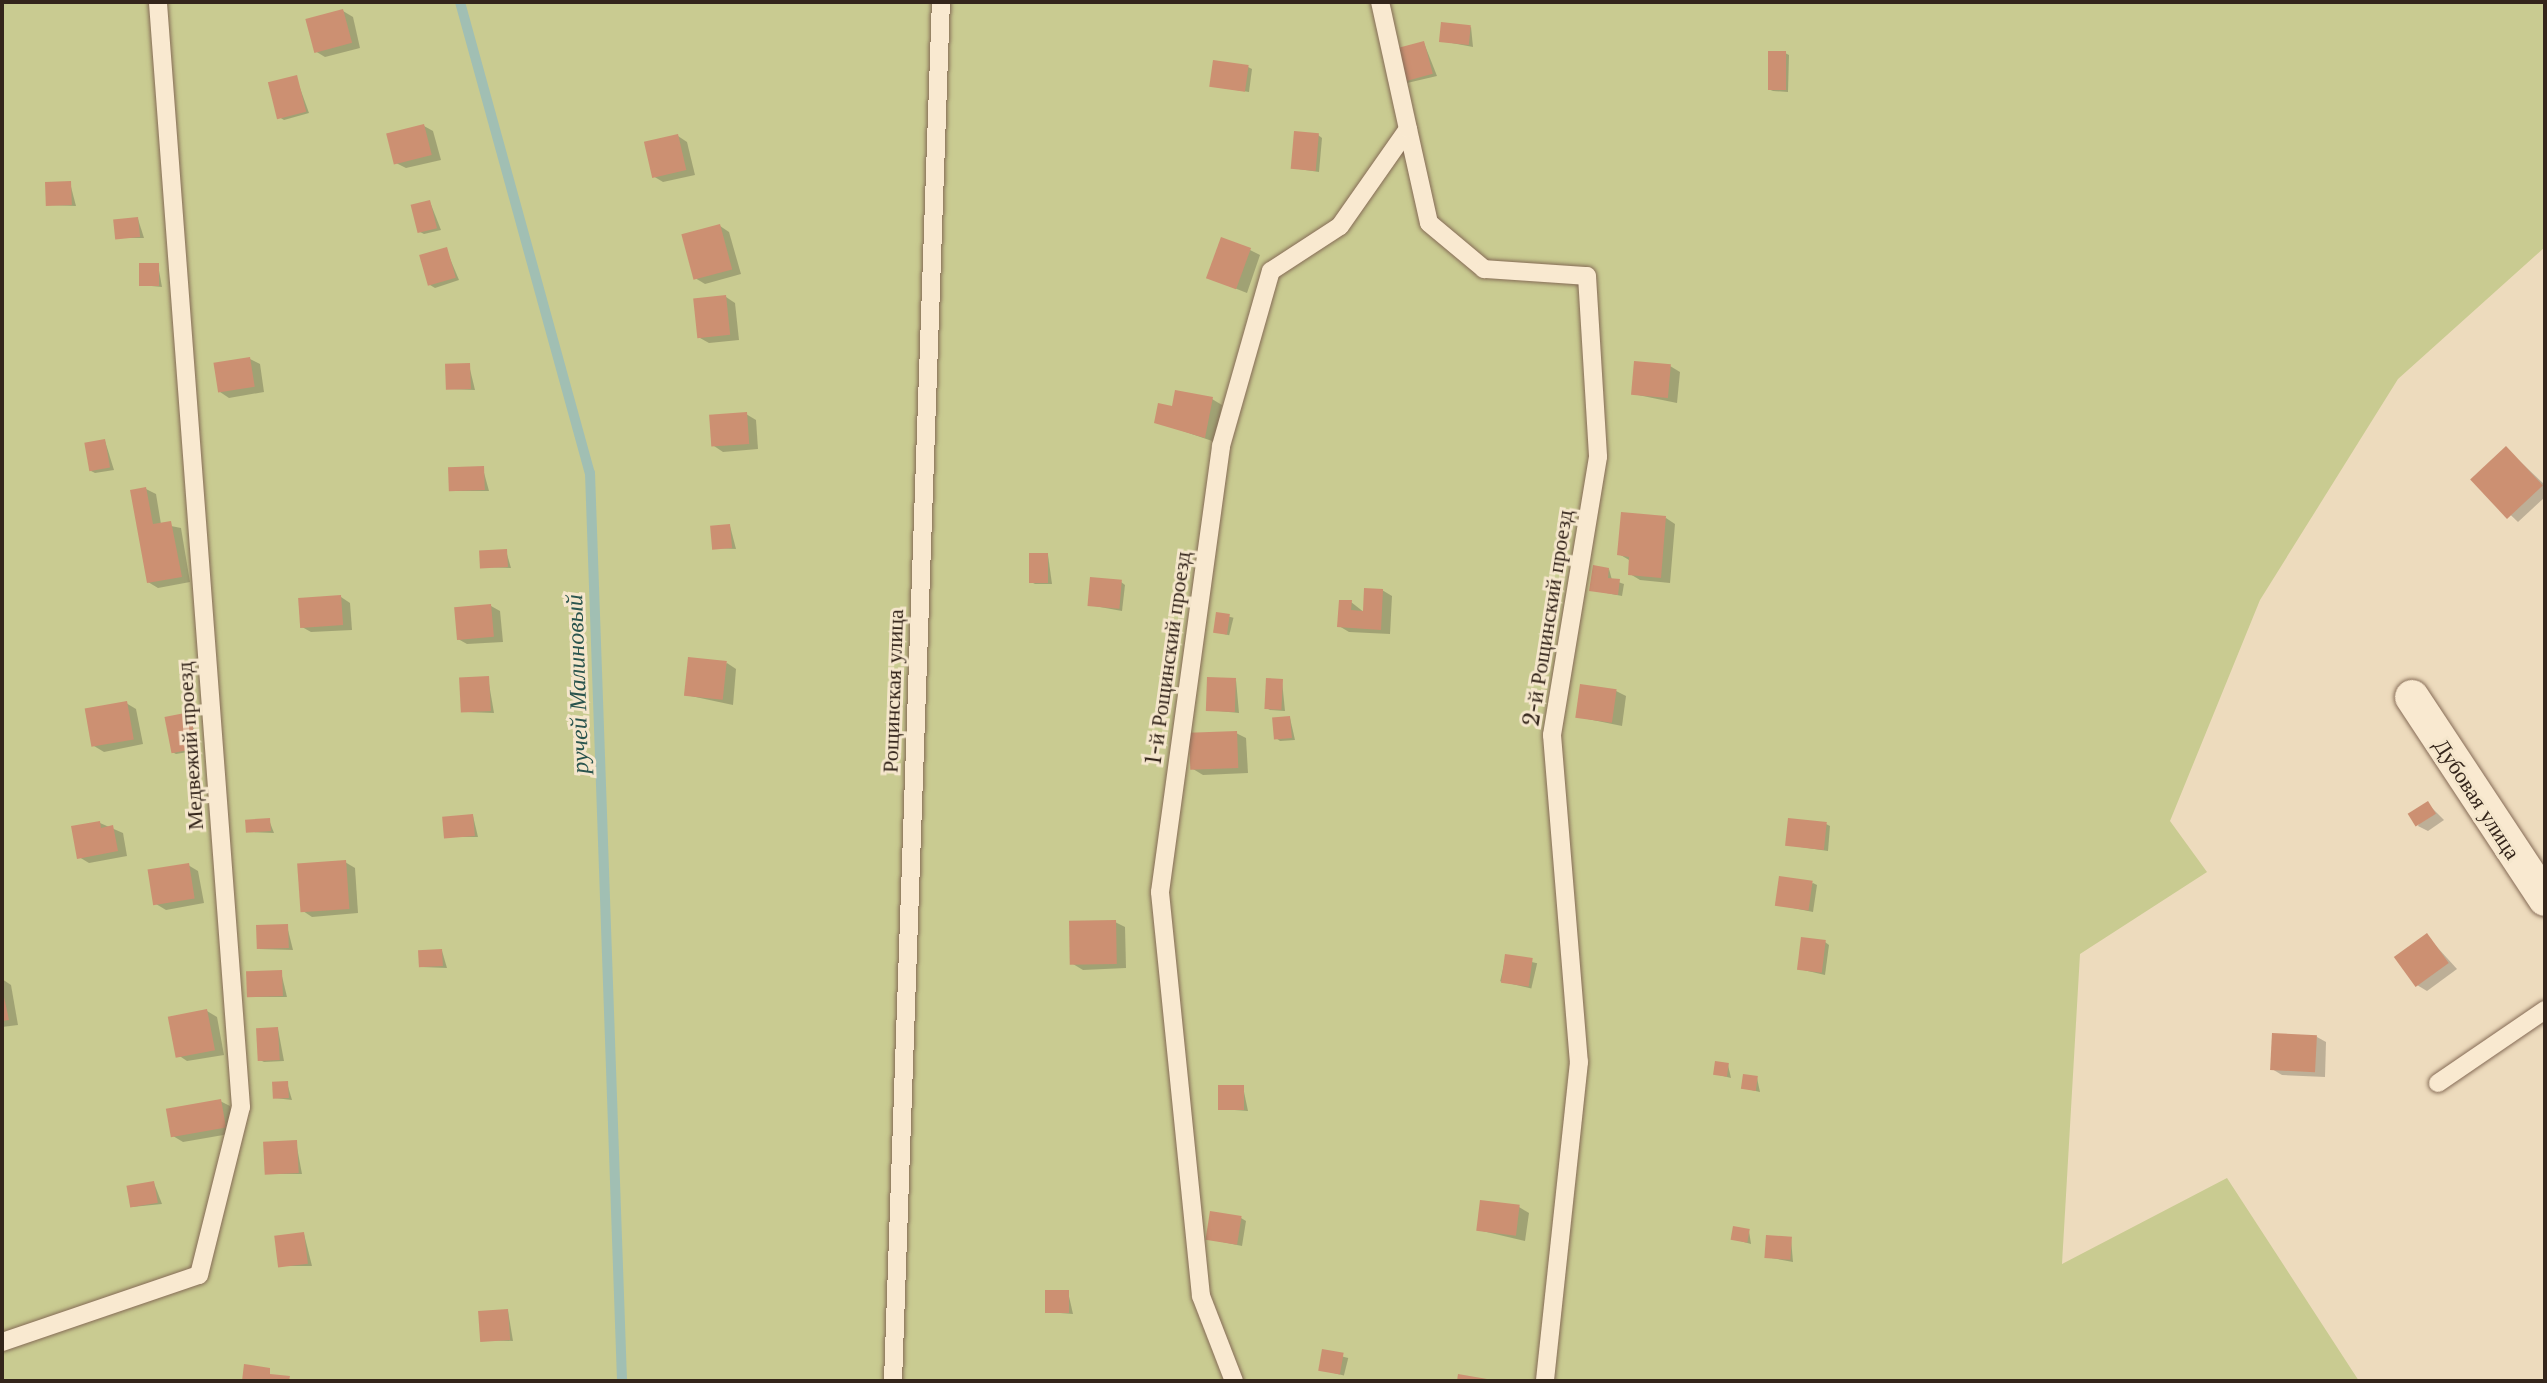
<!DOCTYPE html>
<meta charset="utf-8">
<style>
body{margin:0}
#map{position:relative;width:2547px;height:1383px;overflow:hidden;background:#eddbbd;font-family:"Libre Baskerville",serif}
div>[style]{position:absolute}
.green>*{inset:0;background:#c9cb91}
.shadow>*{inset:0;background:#0003;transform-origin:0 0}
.stream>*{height:10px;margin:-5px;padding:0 5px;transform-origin:5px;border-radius:5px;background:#a1bfb3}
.building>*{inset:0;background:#cc9072;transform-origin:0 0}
.roads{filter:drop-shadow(0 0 2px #856b56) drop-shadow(0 0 2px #856b56)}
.service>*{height:18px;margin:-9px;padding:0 9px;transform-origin:9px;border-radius:9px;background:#f9e9d0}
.minor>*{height:34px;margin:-17px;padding:0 17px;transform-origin:17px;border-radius:17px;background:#f9e9d0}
span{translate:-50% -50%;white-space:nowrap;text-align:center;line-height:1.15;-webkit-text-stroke:6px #f5e6cc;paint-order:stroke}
.street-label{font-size:22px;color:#34251b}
.water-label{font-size:24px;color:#2a544e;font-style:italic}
.frame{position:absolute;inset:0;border:4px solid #34251b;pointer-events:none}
</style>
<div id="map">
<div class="green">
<div style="clip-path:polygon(2px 2px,2545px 2px,2545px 247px,2398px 379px,2260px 600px,2170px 821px,2207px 872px,2080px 954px,2062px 1264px,2227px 1178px,2359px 1381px,2px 1381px)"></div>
</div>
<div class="shadow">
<div style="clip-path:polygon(343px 11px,353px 17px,360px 48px,325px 57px,315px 51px)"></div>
<div style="clip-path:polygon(1471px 27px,1473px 47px,1441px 41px)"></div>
<div style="clip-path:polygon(1424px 43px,1437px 76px,1407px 83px,1394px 51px)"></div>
<div style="clip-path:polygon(1785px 53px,1789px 55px,1788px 92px,1773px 91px,1768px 89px)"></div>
<div style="clip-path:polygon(1248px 67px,1252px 69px,1249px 92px,1211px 86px)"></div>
<div style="clip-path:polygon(296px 77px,309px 113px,284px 120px,279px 117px)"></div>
<div style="clip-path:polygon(424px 126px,433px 131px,441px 160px,406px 168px,396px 163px)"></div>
<div style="clip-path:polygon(1318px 135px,1322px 138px,1319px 172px,1292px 168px)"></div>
<div style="clip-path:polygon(678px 136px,687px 142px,695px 175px,663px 182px,653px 176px)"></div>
<div style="clip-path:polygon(70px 183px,76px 206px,48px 205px)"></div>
<div style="clip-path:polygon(430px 202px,441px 230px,424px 234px,420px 232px)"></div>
<div style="clip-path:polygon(138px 219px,144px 238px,117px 238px)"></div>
<div style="clip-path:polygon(720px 226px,729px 232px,741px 274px,705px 284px,695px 278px)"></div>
<div style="clip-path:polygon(446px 249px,459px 280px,435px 288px,430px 285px)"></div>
<div style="clip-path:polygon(1250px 250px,1260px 255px,1247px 293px,1209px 278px)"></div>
<div style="clip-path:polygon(158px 265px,162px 287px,141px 285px)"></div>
<div style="clip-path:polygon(726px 297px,735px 303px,739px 340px,709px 343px,700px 338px)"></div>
<div style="clip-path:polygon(250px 359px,260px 364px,264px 392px,229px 398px,220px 392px)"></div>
<div style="clip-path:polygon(469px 365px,475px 390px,449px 389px)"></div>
<div style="clip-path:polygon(1670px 366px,1680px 372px,1677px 403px,1633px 394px)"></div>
<div style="clip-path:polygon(1212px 399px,1222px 405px,1215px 442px,1157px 422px,1174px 408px)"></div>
<div style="clip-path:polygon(746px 414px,756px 420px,758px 449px,723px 452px,714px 446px)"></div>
<div style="clip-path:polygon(105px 441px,114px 470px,95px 473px,91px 471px)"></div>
<div style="clip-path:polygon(2506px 448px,2545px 485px,2545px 497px,2518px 522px,2473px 479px)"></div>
<div style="clip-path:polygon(483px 469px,489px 491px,452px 491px)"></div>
<div style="clip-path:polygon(146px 489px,156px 494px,161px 524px,181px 528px,190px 582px,158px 588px,148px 582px)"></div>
<div style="clip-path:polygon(1666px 518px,1675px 524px,1670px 583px,1640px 580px,1630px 574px,1629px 560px,1619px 554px)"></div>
<div style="clip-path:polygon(730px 526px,736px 549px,714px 548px)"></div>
<div style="clip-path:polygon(506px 551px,511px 568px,483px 567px)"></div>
<div style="clip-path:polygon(1048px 555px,1052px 584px,1035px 584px,1031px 582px)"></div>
<div style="clip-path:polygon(1609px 569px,1612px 580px,1624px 584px,1622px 596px,1591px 590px)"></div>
<div style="clip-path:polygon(1121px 582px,1125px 585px,1122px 611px,1089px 605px)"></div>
<div style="clip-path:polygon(1382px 590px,1392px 596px,1390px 634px,1349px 632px,1339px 626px,1351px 602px,1365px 613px)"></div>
<div style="clip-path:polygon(341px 597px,350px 603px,352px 630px,311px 632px,302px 627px)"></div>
<div style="clip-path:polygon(491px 606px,500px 611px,503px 642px,467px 644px,458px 639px)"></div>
<div style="left:1218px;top:614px;width:16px;height:18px;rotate:14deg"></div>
<div style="clip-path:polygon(727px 663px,736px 669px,733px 705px,686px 695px)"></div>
<div style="clip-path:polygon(488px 678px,494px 713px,464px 712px)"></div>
<div style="clip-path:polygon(1236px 680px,1239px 713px,1208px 710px)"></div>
<div style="clip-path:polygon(1282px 681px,1285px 711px,1270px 710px,1266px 708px)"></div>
<div style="clip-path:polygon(1616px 691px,1626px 696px,1622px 726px,1578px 717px)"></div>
<div style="clip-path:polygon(126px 703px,136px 709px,143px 744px,104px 752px,94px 746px)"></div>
<div style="clip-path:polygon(190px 714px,200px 750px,176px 754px,172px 752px)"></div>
<div style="clip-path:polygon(1290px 718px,1295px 740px,1280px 741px,1276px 738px)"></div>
<div style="clip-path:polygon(1236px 733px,1246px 738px,1248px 773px,1203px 775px,1193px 769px)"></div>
<div style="clip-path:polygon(2428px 804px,2444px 820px,2428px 831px,2418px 826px)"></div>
<div style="clip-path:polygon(473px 816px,478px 837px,446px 837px)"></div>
<div style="clip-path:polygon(269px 820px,274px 833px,248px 832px)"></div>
<div style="clip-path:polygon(100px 823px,123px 833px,127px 856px,89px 863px,79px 857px)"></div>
<div style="clip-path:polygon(1826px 824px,1830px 826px,1828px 851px,1787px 845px)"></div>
<div style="clip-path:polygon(345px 862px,355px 868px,358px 913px,312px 917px,303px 911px)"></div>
<div style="clip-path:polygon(188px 865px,198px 871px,204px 903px,166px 910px,156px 904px)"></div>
<div style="clip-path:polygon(1813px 883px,1817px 885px,1813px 912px,1778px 905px)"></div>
<div style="clip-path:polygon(1115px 922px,1125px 927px,1126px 968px,1083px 970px,1073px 964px)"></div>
<div style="clip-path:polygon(287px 926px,293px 950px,259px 949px)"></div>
<div style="clip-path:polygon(2427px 936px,2457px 969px,2427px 991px,2417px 985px)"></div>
<div style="clip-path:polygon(1825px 942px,1829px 945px,1825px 975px,1799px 969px)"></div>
<div style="clip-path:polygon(442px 951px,447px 968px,421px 967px)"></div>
<div style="left:1506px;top:956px;width:32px;height:26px;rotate:13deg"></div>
<div style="clip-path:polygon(281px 972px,287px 997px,250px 997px)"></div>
<div style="clip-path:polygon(2px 979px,11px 985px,18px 1025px,2px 1027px)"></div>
<div style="clip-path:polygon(207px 1011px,217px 1017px,224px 1055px,187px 1061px,178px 1055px)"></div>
<div style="clip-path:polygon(278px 1029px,284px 1061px,264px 1062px,260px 1060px)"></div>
<div style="clip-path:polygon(2317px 1037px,2326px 1042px,2325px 1077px,2282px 1075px,2272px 1069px)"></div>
<div style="clip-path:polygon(1728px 1065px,1731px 1078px,1715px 1074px)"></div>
<div style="clip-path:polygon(1757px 1078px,1760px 1092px,1743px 1088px)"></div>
<div style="clip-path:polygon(287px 1083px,292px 1100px,275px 1098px)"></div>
<div style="clip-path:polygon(1243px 1087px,1248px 1111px,1221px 1109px)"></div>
<div style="clip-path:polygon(220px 1101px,230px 1106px,235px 1133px,183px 1142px,173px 1136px)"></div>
<div style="clip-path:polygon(296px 1142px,302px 1174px,267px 1174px)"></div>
<div style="clip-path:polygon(154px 1183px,162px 1204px,132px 1207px)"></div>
<div style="clip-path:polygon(1519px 1207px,1529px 1213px,1525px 1241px,1478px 1230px)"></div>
<div style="clip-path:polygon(1241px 1218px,1246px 1221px,1242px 1246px,1208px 1239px)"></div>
<div style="clip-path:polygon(1749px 1231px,1751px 1244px,1733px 1239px)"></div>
<div style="clip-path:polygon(304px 1234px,312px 1266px,280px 1266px)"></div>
<div style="clip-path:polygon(1791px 1239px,1793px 1262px,1766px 1257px)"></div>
<div style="clip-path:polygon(1068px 1292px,1073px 1314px,1047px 1312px)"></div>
<div style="clip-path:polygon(508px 1311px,513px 1341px,481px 1340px)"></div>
<div style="left:1324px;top:1352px;width:25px;height:18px;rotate:14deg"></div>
</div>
<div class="stream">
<div style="left:460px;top:2px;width:489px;rotate:74.6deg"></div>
<div style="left:590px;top:473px;width:909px;rotate:87.98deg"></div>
</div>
<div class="building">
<div style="left:343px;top:9px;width:35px;height:39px;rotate:75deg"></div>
<div style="left:1441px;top:22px;width:30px;height:20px;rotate:6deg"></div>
<div style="left:1424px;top:41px;width:34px;height:33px;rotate:75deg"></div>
<div style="left:1768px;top:51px;width:18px;height:39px"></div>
<div style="left:1213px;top:60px;width:36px;height:27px;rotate:8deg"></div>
<div style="left:297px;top:75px;width:38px;height:30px;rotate:76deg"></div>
<div style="left:424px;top:124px;width:32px;height:39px;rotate:76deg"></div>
<div style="left:1294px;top:131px;width:25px;height:38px;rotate:5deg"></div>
<div style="left:678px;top:134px;width:37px;height:35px;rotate:77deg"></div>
<div style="left:71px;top:181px;width:24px;height:26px;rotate:88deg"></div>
<div style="left:430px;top:200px;width:29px;height:20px;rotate:76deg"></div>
<div style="left:138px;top:217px;width:20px;height:25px;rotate:84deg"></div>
<div style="left:720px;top:224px;width:47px;height:40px;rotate:75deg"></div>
<div style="left:1221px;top:237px;width:32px;height:44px;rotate:20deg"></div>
<div style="left:447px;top:247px;width:32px;height:29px;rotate:74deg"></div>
<div style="left:139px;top:263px;width:20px;height:23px"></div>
<div style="left:726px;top:295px;width:40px;height:33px;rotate:84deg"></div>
<div style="left:250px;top:357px;width:30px;height:37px;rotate:81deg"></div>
<div style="left:1634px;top:361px;width:37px;height:34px;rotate:5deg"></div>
<div style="left:470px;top:363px;width:26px;height:25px;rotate:88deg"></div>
<div style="clip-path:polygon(1175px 390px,1213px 397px,1205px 438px,1154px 423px,1158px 403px,1172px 406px)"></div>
<div style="left:747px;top:412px;width:32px;height:38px;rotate:86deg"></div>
<div style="left:105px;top:439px;width:29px;height:21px;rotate:80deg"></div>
<div style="left:2506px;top:446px;width:54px;height:49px;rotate:47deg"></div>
<div style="left:484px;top:466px;width:24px;height:36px;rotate:88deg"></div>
<div style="clip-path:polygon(146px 487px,153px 524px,171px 521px,182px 577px,147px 583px,130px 490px)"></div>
<div style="clip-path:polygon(1621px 512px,1666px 516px,1661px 578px,1628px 575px,1629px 557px,1617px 555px)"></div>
<div style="left:730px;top:524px;width:24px;height:20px;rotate:85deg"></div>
<div style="left:507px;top:549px;width:18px;height:28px;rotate:87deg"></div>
<div style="left:1029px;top:553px;width:19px;height:30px"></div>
<div style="clip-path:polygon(1593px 565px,1609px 568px,1608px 578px,1620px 579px,1618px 595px,1589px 591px)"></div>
<div style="left:1090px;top:577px;width:32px;height:29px;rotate:5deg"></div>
<div style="clip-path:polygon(1364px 588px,1383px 589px,1381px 630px,1337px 627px,1339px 600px,1352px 600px,1351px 610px,1363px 611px)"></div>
<div style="left:341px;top:595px;width:30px;height:43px;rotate:86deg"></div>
<div style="left:491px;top:604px;width:33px;height:37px;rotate:85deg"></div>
<div style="left:1216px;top:612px;width:14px;height:21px;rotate:8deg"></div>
<div style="left:688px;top:657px;width:39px;height:39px;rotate:6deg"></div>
<div style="left:489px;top:676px;width:35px;height:30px;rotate:87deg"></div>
<div style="left:1207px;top:677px;width:29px;height:34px;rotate:2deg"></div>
<div style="left:1266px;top:678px;width:17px;height:31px;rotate:3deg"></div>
<div style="left:1580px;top:684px;width:37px;height:34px;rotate:8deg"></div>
<div style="left:127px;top:701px;width:39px;height:43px;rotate:80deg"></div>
<div style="left:190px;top:712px;width:37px;height:26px;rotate:79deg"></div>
<div style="left:1290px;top:716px;width:22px;height:18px;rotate:85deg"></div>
<div style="left:1237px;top:731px;width:37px;height:48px;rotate:88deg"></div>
<div style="left:2428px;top:801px;width:15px;height:24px;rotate:58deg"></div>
<div style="left:473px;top:814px;width:22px;height:31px;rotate:85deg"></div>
<div style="left:270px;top:818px;width:13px;height:25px;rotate:86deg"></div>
<div style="left:1788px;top:818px;width:39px;height:28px;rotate:6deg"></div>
<div style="clip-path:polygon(100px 821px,101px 828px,113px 825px,118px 851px,77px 859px,71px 826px)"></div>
<div style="left:346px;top:860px;width:49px;height:49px;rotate:86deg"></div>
<div style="left:189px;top:863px;width:36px;height:42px;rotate:81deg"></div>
<div style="left:1779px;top:876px;width:34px;height:30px;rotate:8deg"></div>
<div style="left:1116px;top:920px;width:44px;height:47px;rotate:89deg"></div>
<div style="left:288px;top:924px;width:24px;height:32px;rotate:88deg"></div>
<div style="left:2427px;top:933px;width:37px;height:41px;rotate:54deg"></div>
<div style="left:1801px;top:937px;width:25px;height:33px;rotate:7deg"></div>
<div style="left:442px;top:949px;width:17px;height:24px;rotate:87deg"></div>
<div style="left:1505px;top:954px;width:28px;height:29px;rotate:8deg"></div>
<div style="left:282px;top:970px;width:26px;height:36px;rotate:88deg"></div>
<div style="clip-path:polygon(2px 988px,9px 1020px,2px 1021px)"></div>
<div style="left:207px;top:1009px;width:42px;height:40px;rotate:79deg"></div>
<div style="left:278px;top:1027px;width:33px;height:22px;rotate:87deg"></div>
<div style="left:2272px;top:1033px;width:45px;height:37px;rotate:3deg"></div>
<div style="left:1715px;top:1061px;width:14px;height:14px;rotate:8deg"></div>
<div style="left:1743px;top:1074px;width:15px;height:15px;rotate:8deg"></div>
<div style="left:288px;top:1081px;width:17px;height:16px;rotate:87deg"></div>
<div style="left:1244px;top:1085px;width:25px;height:26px;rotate:90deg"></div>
<div style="left:221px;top:1099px;width:29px;height:56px;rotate:80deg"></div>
<div style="left:297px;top:1140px;width:33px;height:34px;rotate:87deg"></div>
<div style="left:154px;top:1181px;width:22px;height:28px;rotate:80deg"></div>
<div style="left:1480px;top:1200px;width:40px;height:31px;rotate:7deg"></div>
<div style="left:1210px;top:1211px;width:32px;height:29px;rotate:9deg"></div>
<div style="left:1733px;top:1226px;width:17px;height:14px;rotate:10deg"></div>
<div style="left:304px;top:1232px;width:32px;height:30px;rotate:83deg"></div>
<div style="left:1766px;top:1235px;width:26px;height:23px;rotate:4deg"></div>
<div style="left:1045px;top:1290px;width:24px;height:23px"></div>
<div style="left:508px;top:1309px;width:31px;height:30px;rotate:86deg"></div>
<div style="left:1322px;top:1349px;width:22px;height:22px;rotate:10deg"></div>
<div style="clip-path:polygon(244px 1364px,270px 1368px,270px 1374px,290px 1376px,289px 1381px,242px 1381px)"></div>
<div style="clip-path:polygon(1458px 1374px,1487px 1379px,1487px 1381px,1457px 1381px)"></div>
</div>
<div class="roads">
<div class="service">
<div style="left:1408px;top:129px;width:96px;rotate:77.4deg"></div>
<div style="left:1429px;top:223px;width:72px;rotate:39.9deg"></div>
<div style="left:1484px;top:269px;width:103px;rotate:3.9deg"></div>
<div style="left:1587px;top:276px;width:181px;rotate:86.5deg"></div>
<div style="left:1598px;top:457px;width:282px;rotate:99.4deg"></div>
<div style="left:1552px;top:735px;width:328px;rotate:85.3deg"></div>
<div style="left:1579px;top:1062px;width:321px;rotate:96.1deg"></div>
<div style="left:2438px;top:1083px;width:130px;rotate:-34.3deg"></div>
<div style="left:2px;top:1342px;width:208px;rotate:-18.8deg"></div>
<div style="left:199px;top:1275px;width:173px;rotate:-76deg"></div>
<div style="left:241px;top:1107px;width:1108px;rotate:-94.3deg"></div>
<div style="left:893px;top:1381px;width:1380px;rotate:-88.01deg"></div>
<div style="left:1234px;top:1381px;width:91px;rotate:-111.2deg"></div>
<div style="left:1201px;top:1296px;width:406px;rotate:-95.8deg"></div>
<div style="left:1160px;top:892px;width:450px;rotate:-82.2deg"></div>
<div style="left:1221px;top:446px;width:182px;rotate:-74.1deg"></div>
<div style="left:1271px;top:271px;width:82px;rotate:-33.1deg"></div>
<div style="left:1340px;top:226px;width:118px;rotate:-55deg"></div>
<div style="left:1408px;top:129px;width:130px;rotate:-102.4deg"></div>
</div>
<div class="minor">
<div style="left:2412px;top:697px;width:242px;rotate:56.6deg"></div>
</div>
</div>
<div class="street-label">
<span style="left:1548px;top:618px;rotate:-81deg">2-й Рощинский проезд</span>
<span style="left:1168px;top:658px;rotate:-82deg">1-й Рощинский проезд</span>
<span style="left:893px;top:691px;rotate:-88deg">Рощинская улица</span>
<span style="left:190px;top:746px;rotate:-94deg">Медвежий проезд</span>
<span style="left:2477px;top:799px;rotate:57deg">Дубовая улица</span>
</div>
<div class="water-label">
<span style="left:577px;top:684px;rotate:-92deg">ручей Малиновый</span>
</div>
<div class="frame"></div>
</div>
